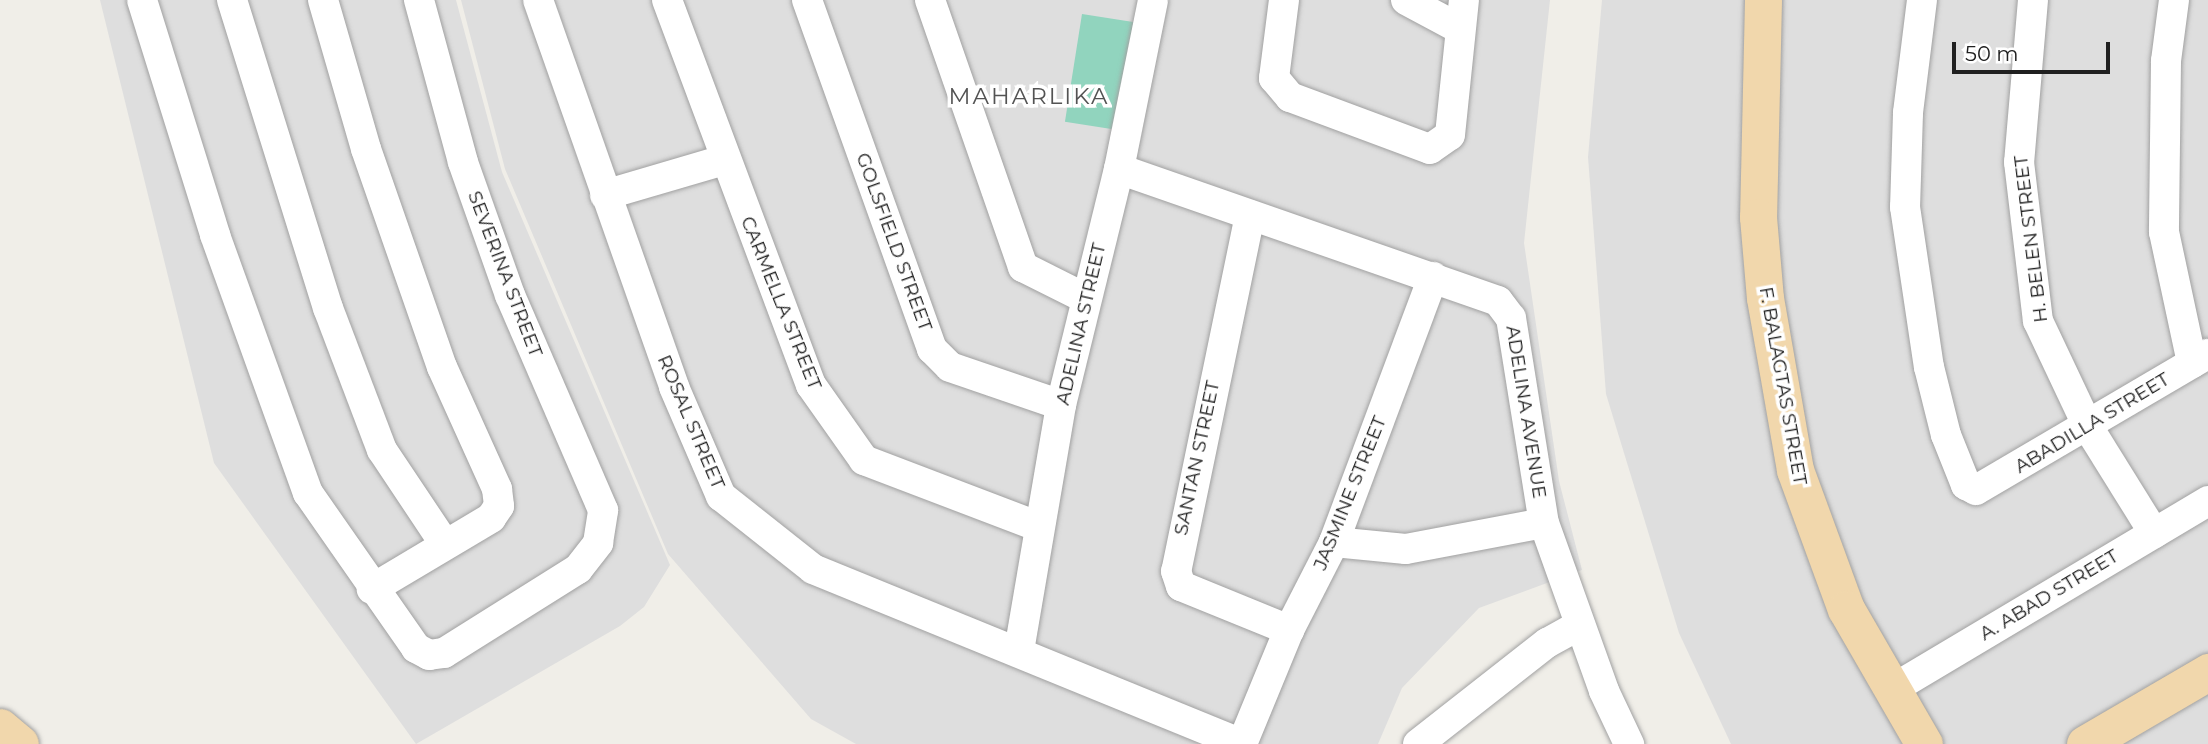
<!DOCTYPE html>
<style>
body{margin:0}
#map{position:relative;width:2208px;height:744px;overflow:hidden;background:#f0eee8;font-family:Montserrat,sans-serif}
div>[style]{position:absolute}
.residential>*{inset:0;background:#dedede}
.pitch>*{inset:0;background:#91d4be;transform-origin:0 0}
.roads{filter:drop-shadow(0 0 2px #a1a1a1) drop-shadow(0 0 2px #a1a1a1)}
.minor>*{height:30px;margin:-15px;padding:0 15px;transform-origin:15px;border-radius:15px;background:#fff}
.major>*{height:37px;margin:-18.5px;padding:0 18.5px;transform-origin:18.5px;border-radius:18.5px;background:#f1d7ac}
span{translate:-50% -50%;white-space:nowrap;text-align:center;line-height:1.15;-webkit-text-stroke:7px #fff;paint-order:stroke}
.street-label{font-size:19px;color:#202020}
.quarter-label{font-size:23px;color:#535353;letter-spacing:2px}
.scale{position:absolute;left:1952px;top:42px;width:158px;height:32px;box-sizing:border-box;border:4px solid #202020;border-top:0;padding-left:9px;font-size:21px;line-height:24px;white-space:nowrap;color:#202020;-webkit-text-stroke:5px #fff;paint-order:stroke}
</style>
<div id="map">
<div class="residential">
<div style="clip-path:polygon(100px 0,456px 0,502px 172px,670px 565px,644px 607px,620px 626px,416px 744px,214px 463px)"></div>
<div style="clip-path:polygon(461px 0,1550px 0,1524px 243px,1559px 481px,1582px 570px,1479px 608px,1402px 688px,1378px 744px,856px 744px,811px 719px,668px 554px,505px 169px)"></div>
<div style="clip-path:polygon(1602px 0,2208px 0,2208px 744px,1731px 744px,1679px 633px,1606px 394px,1588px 157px)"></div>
</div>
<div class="pitch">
<div style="left:1082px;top:14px;width:55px;height:109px;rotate:9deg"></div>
</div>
<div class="roads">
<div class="minor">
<div style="left:142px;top:0;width:246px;rotate:72.7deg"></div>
<div style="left:215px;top:235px;width:274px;rotate:70.2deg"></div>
<div style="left:308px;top:493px;width:189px;rotate:55.1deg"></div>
<div style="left:416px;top:648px;width:15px;rotate:28deg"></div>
<div style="left:429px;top:655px;width:15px;rotate:-8deg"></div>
<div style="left:444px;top:653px;width:158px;rotate:-32.1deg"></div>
<div style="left:578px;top:569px;width:33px;rotate:-52deg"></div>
<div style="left:598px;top:543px;width:33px;rotate:-81deg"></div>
<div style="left:603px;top:510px;width:234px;rotate:-113.4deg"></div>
<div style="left:510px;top:295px;width:141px;rotate:-109.5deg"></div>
<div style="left:463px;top:162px;width:168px;rotate:-105.2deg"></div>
<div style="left:232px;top:0;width:323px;rotate:72.7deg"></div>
<div style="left:328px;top:308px;width:152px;rotate:69.2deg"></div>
<div style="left:382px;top:450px;width:112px;rotate:56.3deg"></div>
<div style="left:323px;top:0;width:155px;rotate:73.9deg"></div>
<div style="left:366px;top:149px;width:231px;rotate:70.8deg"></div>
<div style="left:442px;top:367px;width:134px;rotate:65.7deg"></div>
<div style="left:497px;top:489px;width:17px;rotate:83deg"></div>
<div style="left:499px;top:506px;width:14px;rotate:124deg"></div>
<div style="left:491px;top:518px;width:139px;rotate:149.2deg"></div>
<div style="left:538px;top:0;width:410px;rotate:70.6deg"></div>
<div style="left:674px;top:387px;width:119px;rotate:66.7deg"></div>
<div style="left:721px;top:496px;width:117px;rotate:38.4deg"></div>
<div style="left:813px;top:569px;width:462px;rotate:22.2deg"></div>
<div style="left:667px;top:0;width:411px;rotate:69.5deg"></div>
<div style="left:811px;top:385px;width:92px;rotate:54.8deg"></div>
<div style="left:864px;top:460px;width:187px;rotate:20.9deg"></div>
<div style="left:807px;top:0;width:371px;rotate:70.3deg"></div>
<div style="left:932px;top:349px;width:25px;rotate:45deg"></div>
<div style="left:950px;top:367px;width:117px;rotate:18.9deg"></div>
<div style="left:930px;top:0;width:283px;rotate:70.8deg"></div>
<div style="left:1023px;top:267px;width:69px;rotate:26.6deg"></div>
<div style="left:1284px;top:0;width:79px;rotate:97.3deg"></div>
<div style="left:1274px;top:78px;width:25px;rotate:50deg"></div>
<div style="left:1290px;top:97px;width:149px;rotate:20.4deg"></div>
<div style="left:1430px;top:149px;width:24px;rotate:-35deg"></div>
<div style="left:1450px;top:135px;width:136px;rotate:-84.1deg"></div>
<div style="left:1406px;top:0;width:61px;rotate:28.2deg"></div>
<div style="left:1922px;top:0;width:114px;rotate:97.1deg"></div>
<div style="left:1908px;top:113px;width:94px;rotate:91.8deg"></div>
<div style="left:1905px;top:207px;width:162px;rotate:81.5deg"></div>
<div style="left:1929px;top:367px;width:70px;rotate:76deg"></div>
<div style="left:1946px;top:435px;width:54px;rotate:68.2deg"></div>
<div style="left:1966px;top:485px;width:11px;rotate:27deg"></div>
<div style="left:1976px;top:490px;width:269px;rotate:-30.4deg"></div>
<div style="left:2033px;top:0;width:163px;rotate:94.9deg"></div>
<div style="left:2019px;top:162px;width:160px;rotate:83.2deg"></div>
<div style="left:2038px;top:321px;width:117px;rotate:64.7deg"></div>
<div style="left:2088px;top:427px;width:125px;rotate:58.1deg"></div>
<div style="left:2174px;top:0;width:62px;rotate:97.5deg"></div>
<div style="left:2166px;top:61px;width:171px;rotate:90.7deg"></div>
<div style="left:2164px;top:232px;width:134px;rotate:77.9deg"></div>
<div style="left:1119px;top:169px;width:401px;rotate:19.2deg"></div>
<div style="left:1498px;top:301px;width:21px;rotate:53deg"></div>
<div style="left:1511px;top:318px;width:208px;rotate:80.9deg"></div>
<div style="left:1544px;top:523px;width:178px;rotate:70.3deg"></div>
<div style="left:1604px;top:691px;width:59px;rotate:64.7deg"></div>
<div style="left:605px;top:195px;width:124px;rotate:-16.4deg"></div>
<div style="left:1250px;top:215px;width:364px;rotate:101.7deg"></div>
<div style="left:1176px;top:571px;width:16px;rotate:72deg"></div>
<div style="left:1181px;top:586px;width:117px;rotate:22.2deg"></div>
<div style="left:1334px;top:542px;width:72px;rotate:5.6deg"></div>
<div style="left:1406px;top:549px;width:140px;rotate:-10.7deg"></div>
<div style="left:1019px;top:651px;width:250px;rotate:-80.3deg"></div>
<div style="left:1061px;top:405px;width:243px;rotate:-76.2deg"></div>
<div style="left:1119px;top:169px;width:172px;rotate:-78.6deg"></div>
<div style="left:1891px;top:690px;width:369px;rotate:-30.8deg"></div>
<div style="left:1242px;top:744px;width:123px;rotate:-67.6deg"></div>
<div style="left:1289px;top:630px;width:99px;rotate:-62.9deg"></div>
<div style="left:1334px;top:542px;width:283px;rotate:-69.5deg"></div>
<div style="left:1418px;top:744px;width:164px;rotate:-38.1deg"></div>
<div style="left:1547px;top:643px;width:37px;rotate:-29deg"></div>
</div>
<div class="major">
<div style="left:1763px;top:0;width:217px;rotate:91.3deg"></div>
<div style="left:1758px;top:217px;width:81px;rotate:85.1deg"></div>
<div style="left:1765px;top:298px;width:175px;rotate:80.1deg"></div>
<div style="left:1795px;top:470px;width:148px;rotate:69.9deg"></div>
<div style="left:1846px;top:609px;width:156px;rotate:60deg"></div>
<div style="left:0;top:727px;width:26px;rotate:40deg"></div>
<div style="left:2085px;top:744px;width:143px;rotate:-30.3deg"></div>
</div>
</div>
<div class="street-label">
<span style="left:2031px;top:239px;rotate:-97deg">H. BELEN STREET</span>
<span style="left:894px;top:242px;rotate:70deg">GOLSFIELD STREET</span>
<span style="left:505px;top:274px;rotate:69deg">SEVERINA STREET</span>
<span style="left:781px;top:303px;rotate:68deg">CARMELLA STREET</span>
<span style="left:1081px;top:324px;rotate:-77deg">ADELINA STREET</span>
<span style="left:1783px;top:386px;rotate:80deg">F. BALAGTAS STREET</span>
<span style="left:1526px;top:412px;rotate:81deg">ADELINA AVENUE</span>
<span style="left:691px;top:422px;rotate:67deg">ROSAL STREET</span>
<span style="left:2092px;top:423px;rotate:-31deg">ABADILLA STREET</span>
<span style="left:1197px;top:458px;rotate:-78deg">SANTAN STREET</span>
<span style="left:1350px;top:493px;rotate:-68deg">JASMINE STREET</span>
<span style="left:2049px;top:595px;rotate:-31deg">A. ABAD STREET</span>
</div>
<div class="quarter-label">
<span style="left:1029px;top:96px">MAHARLIKA</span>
</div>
<div class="scale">50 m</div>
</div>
